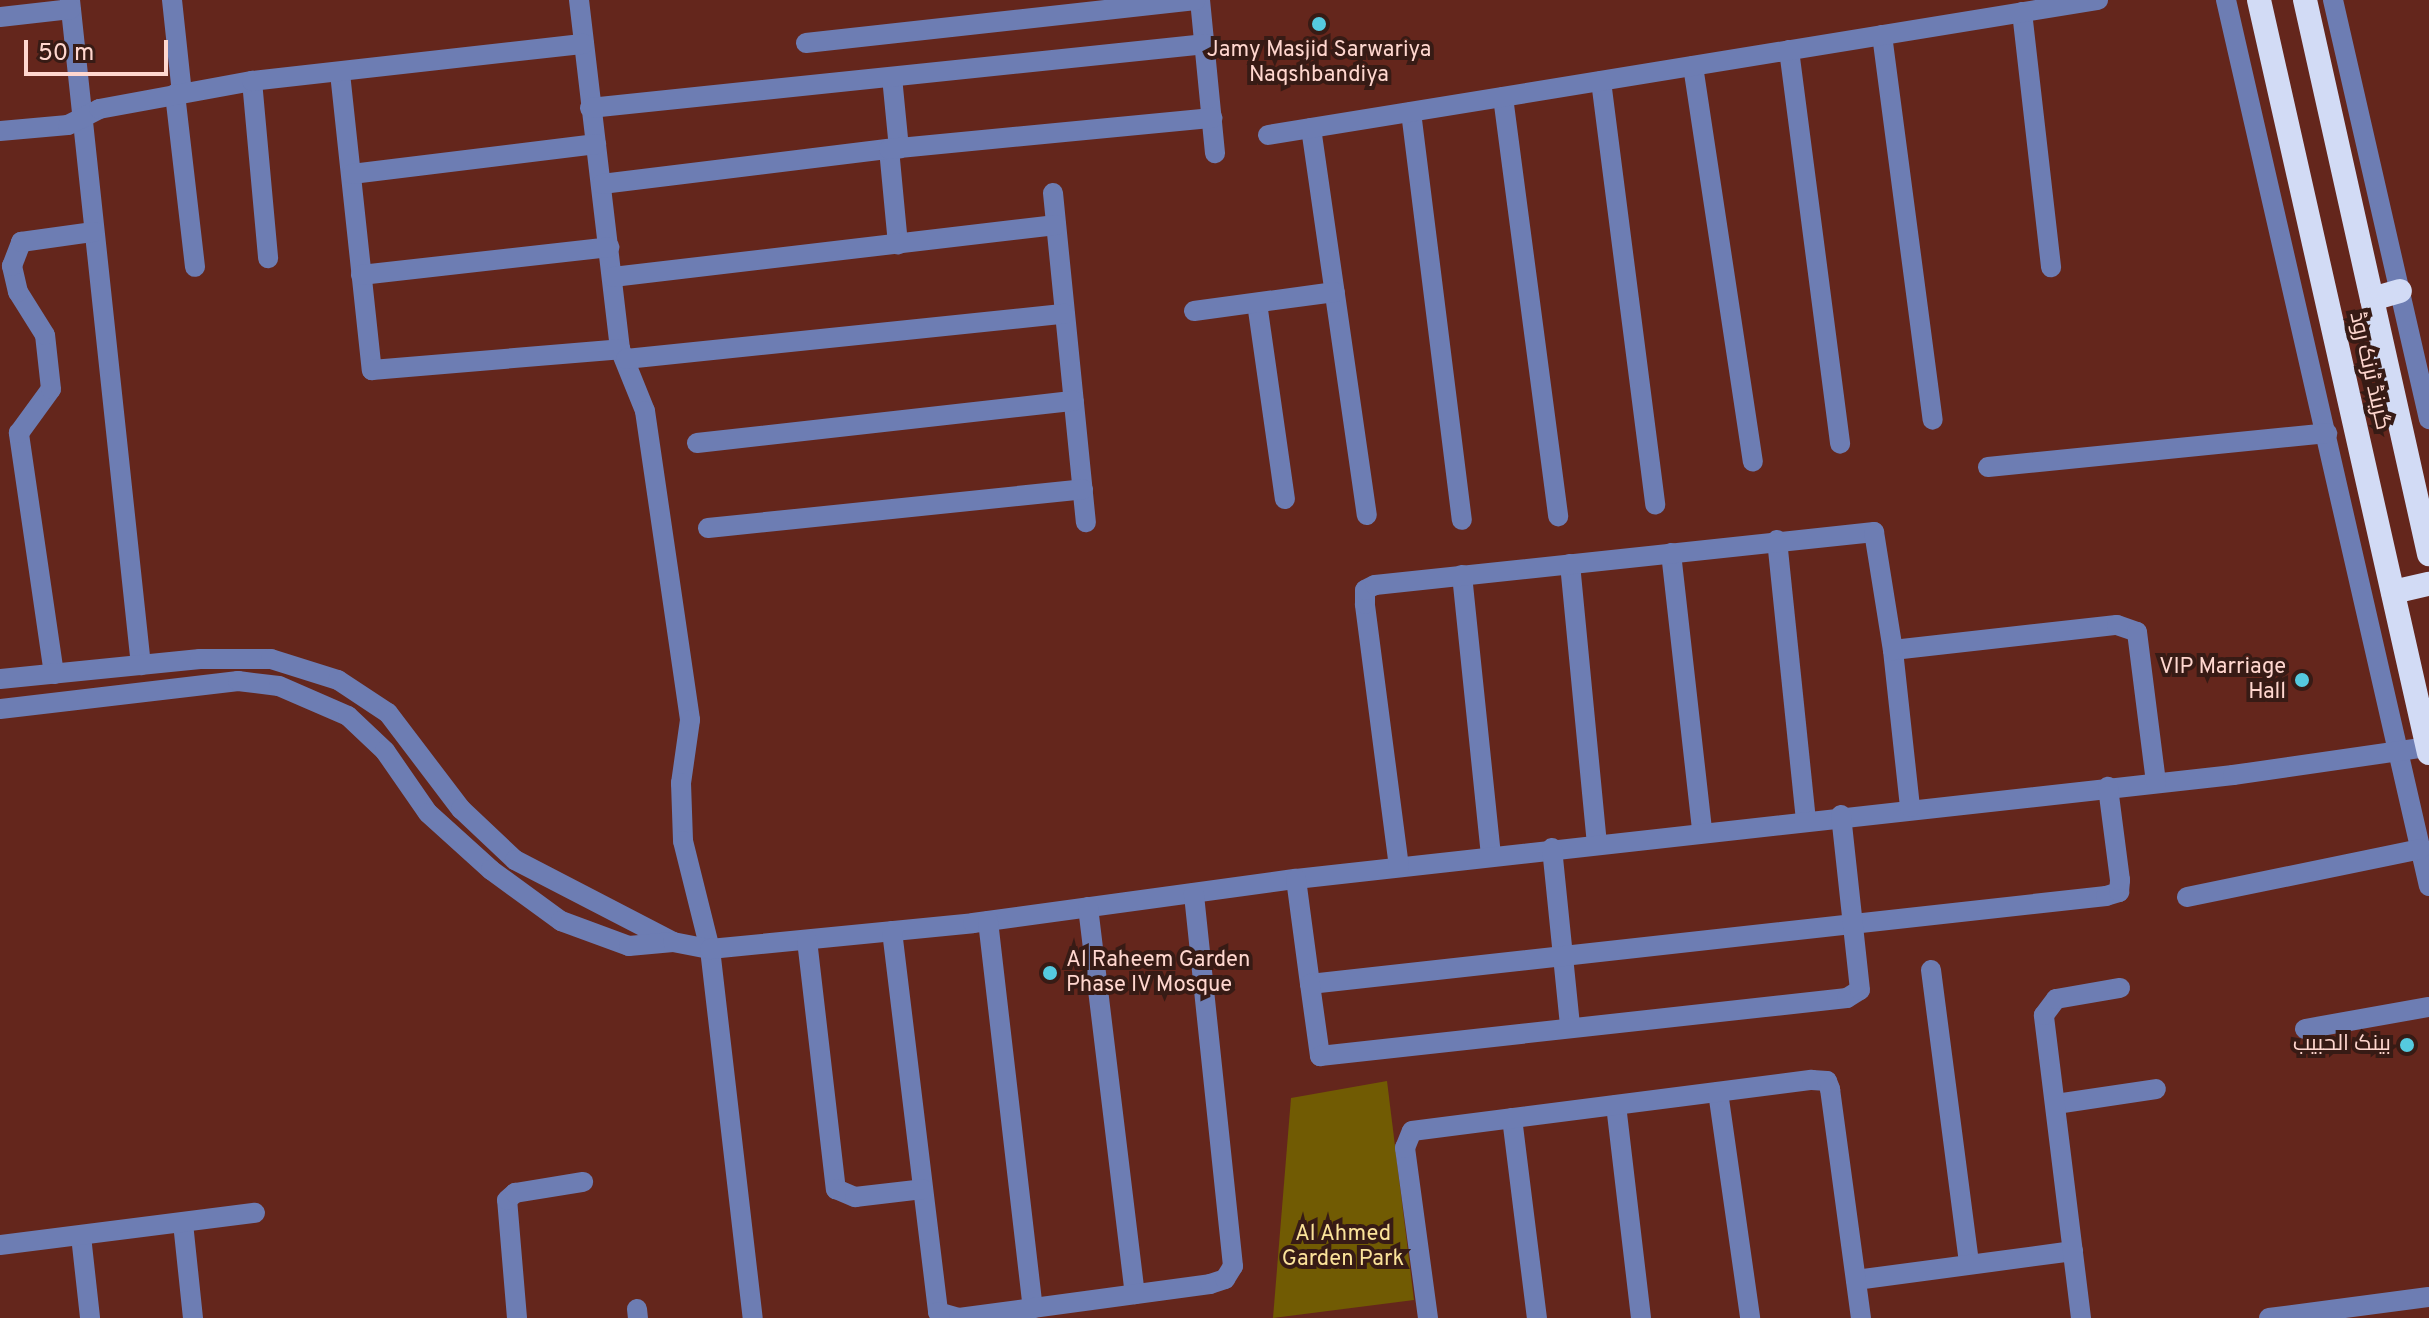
<!DOCTYPE html>
<meta charset="utf-8">
<style>
body{margin:0}
#map{position:relative;width:2429px;height:1318px;overflow:hidden;background:#64261c;font-family:Overpass,Cairo,sans-serif}
div>[style]{position:absolute}
.green>*{inset:0;background:#715b03}
.minor>*{height:20px;margin:-10px;padding:0 10px;transform-origin:10px;border-radius:10px;background:#6d7db3}
.highway>*{height:24px;margin:-12px;padding:0 12px;transform-origin:12px;border-radius:12px;background:#d2dbf5}
.dots>*{width:22px;height:22px;translate:-50% -50%;box-sizing:border-box;border:4px solid #371b15;border-radius:50%}
span{translate:-50% -50%;white-space:nowrap;text-align:center;line-height:1.15;-webkit-text-stroke:8px #371b15;paint-order:stroke}
.poi-label{font-size:22px;color:#ffd7cf}
.right{translate:-100% -50%;text-align:right}
.left{translate:0 -50%;text-align:left}
.street-label{font-size:22px;color:#ffd7cf}
.park-label{font-size:22px;color:#fbe39a}
.scale{position:absolute;left:24px;top:40px;width:144px;height:36px;box-sizing:border-box;border:4px solid #ffd7cf;border-top:0;padding-left:10px;font-size:24px;line-height:28px;white-space:nowrap;color:#ffd7cf;-webkit-text-stroke:6px #371b15;paint-order:stroke}
</style>
<div id="map">
<div class="green">
<div style="clip-path:polygon(1387px 1081px,1414px 1300px,1273px 1318px,1291px 1098px)"></div>
</div>
<div class="minor">
<div style="left:70px;top:0;width:669px;rotate:83.91deg"></div>
<div style="left:172px;top:0;width:94px;rotate:83.9deg"></div>
<div style="left:579px;top:0;width:351px;rotate:83.3deg"></div>
<div style="left:620px;top:349px;width:67px;rotate:68deg"></div>
<div style="left:645px;top:411px;width:312px;rotate:81.7deg"></div>
<div style="left:690px;top:720px;width:64px;rotate:98.1deg"></div>
<div style="left:681px;top:783px;width:58px;rotate:88deg"></div>
<div style="left:683px;top:841px;width:111px;rotate:76deg"></div>
<div style="left:710px;top:949px;width:371px;rotate:83.4deg"></div>
<div style="left:1200px;top:0;width:154px;rotate:84.4deg"></div>
<div style="left:2226px;top:0;width:909px;rotate:77.1deg"></div>
<div style="left:2333px;top:0;width:430px;rotate:77.1deg"></div>
<div style="left:2022px;top:12px;width:257px;rotate:83.5deg"></div>
<div style="left:0;top:17px;width:71px;rotate:-6.4deg"></div>
<div style="left:1882px;top:35px;width:388px;rotate:82.5deg"></div>
<div style="left:806px;top:43px;width:392px;rotate:-6.3deg"></div>
<div style="left:1789px;top:50px;width:397px;rotate:82.6deg"></div>
<div style="left:1693px;top:66px;width:400px;rotate:81.4deg"></div>
<div style="left:340px;top:73px;width:299px;rotate:83.9deg"></div>
<div style="left:372px;top:370px;width:249px;rotate:-4.8deg"></div>
<div style="left:892px;top:77px;width:72px;rotate:84.4deg"></div>
<div style="left:252px;top:81px;width:178px;rotate:84.8deg"></div>
<div style="left:1601px;top:81px;width:427px;rotate:82.7deg"></div>
<div style="left:175px;top:94px;width:174px;rotate:83.4deg"></div>
<div style="left:1503px;top:97px;width:423px;rotate:82.5deg"></div>
<div style="left:590px;top:108px;width:619px;rotate:-5.93deg"></div>
<div style="left:1411px;top:112px;width:411px;rotate:82.9deg"></div>
<div style="left:1311px;top:128px;width:391px;rotate:81.8deg"></div>
<div style="left:0;top:131px;width:68px;rotate:-5deg"></div>
<div style="left:68px;top:125px;width:35px;rotate:-27deg"></div>
<div style="left:99px;top:109px;width:156px;rotate:-10.4deg"></div>
<div style="left:252px;top:81px;width:334px;rotate:-6.4deg"></div>
<div style="left:1268px;top:135px;width:841px;rotate:-9.24deg"></div>
<div style="left:889px;top:149px;width:96px;rotate:84.6deg"></div>
<div style="left:352px;top:174px;width:246px;rotate:-7deg"></div>
<div style="left:602px;top:184px;width:289px;rotate:-7deg"></div>
<div style="left:889px;top:149px;width:325px;rotate:-5.5deg"></div>
<div style="left:1053px;top:193px;width:331px;rotate:84.3deg"></div>
<div style="left:361px;top:275px;width:250px;rotate:-6.4deg"></div>
<div style="left:613px;top:277px;width:446px;rotate:-6.7deg"></div>
<div style="left:1257px;top:303px;width:198px;rotate:81.9deg"></div>
<div style="left:1194px;top:311px;width:142px;rotate:-7.7deg"></div>
<div style="left:626px;top:359px;width:441px;rotate:-5.9deg"></div>
<div style="left:697px;top:443px;width:379px;rotate:-6.4deg"></div>
<div style="left:1988px;top:467px;width:341px;rotate:-5.7deg"></div>
<div style="left:708px;top:528px;width:377px;rotate:-5.9deg"></div>
<div style="left:1777px;top:540px;width:281px;rotate:84.1deg"></div>
<div style="left:1671px;top:553px;width:280px;rotate:83.6deg"></div>
<div style="left:1570px;top:564px;width:280px;rotate:84.5deg"></div>
<div style="left:1462px;top:575px;width:282px;rotate:84.1deg"></div>
<div style="left:54px;top:674px;width:244px;rotate:-98.3deg"></div>
<div style="left:19px;top:433px;width:54px;rotate:-54deg"></div>
<div style="left:51px;top:389px;width:54px;rotate:-96.3deg"></div>
<div style="left:45px;top:335px;width:51px;rotate:-122.1deg"></div>
<div style="left:18px;top:292px;width:27px;rotate:-103deg"></div>
<div style="left:12px;top:266px;width:26px;rotate:-69deg"></div>
<div style="left:21px;top:242px;width:73px;rotate:-7.9deg"></div>
<div style="left:0;top:679px;width:201px;rotate:-5.7deg"></div>
<div style="left:200px;top:659px;width:71px"></div>
<div style="left:271px;top:659px;width:70px;rotate:17.4deg"></div>
<div style="left:338px;top:680px;width:60px;rotate:33.4deg"></div>
<div style="left:388px;top:713px;width:121px;rotate:52.8deg"></div>
<div style="left:461px;top:809px;width:74px;rotate:43.4deg"></div>
<div style="left:515px;top:860px;width:178px;rotate:27.4deg"></div>
<div style="left:0;top:709px;width:240px;rotate:-6.7deg"></div>
<div style="left:238px;top:681px;width:41px;rotate:7deg"></div>
<div style="left:279px;top:686px;width:75px;rotate:23.5deg"></div>
<div style="left:348px;top:716px;width:51px;rotate:43.4deg"></div>
<div style="left:385px;top:751px;width:75px;rotate:55.3deg"></div>
<div style="left:428px;top:813px;width:85px;rotate:42.1deg"></div>
<div style="left:491px;top:870px;width:87px;rotate:36.1deg"></div>
<div style="left:561px;top:921px;width:72px;rotate:20.2deg"></div>
<div style="left:629px;top:946px;width:44px;rotate:-5.2deg"></div>
<div style="left:673px;top:942px;width:38px;rotate:11deg"></div>
<div style="left:710px;top:949px;width:264px;rotate:-5.6deg"></div>
<div style="left:973px;top:923px;width:326px;rotate:-7.8deg"></div>
<div style="left:1296px;top:879px;width:943px;rotate:-6.33deg"></div>
<div style="left:2233px;top:775px;width:197px;rotate:-8.2deg"></div>
<div style="left:1910px;top:807px;width:158px;rotate:-96.2deg"></div>
<div style="left:1893px;top:650px;width:225px;rotate:-6.4deg"></div>
<div style="left:2117px;top:625px;width:21px;rotate:19deg"></div>
<div style="left:2137px;top:632px;width:152px;rotate:82.8deg"></div>
<div style="left:1552px;top:848px;width:179px;rotate:84.2deg"></div>
<div style="left:1399px;top:867px;width:265px;rotate:-97.4deg"></div>
<div style="left:1365px;top:604px;width:14px;rotate:-90deg"></div>
<div style="left:1365px;top:590px;width:11px;rotate:-27deg"></div>
<div style="left:1375px;top:585px;width:502px;rotate:-6.06deg"></div>
<div style="left:1874px;top:532px;width:120px;rotate:80.9deg"></div>
<div style="left:1296px;top:879px;width:106px;rotate:82.4deg"></div>
<div style="left:1310px;top:984px;width:801px;rotate:-6.31deg"></div>
<div style="left:2106px;top:896px;width:14px;rotate:-17deg"></div>
<div style="left:2119px;top:892px;width:12px;rotate:-85deg"></div>
<div style="left:2120px;top:880px;width:94px;rotate:-97.4deg"></div>
<div style="left:2187px;top:897px;width:238px;rotate:-11.6deg"></div>
<div style="left:1088px;top:907px;width:390px;rotate:83.1deg"></div>
<div style="left:988px;top:921px;width:390px;rotate:83.4deg"></div>
<div style="left:892px;top:931px;width:384px;rotate:83.1deg"></div>
<div style="left:938px;top:1312px;width:22px;rotate:16deg"></div>
<div style="left:959px;top:1318px;width:253px;rotate:-7.7deg"></div>
<div style="left:1210px;top:1284px;width:16px;rotate:-18deg"></div>
<div style="left:1225px;top:1279px;width:15px;rotate:-58deg"></div>
<div style="left:1233px;top:1266px;width:375px;rotate:-96deg"></div>
<div style="left:807px;top:940px;width:251px;rotate:83.4deg"></div>
<div style="left:836px;top:1189px;width:21px;rotate:23deg"></div>
<div style="left:855px;top:1197px;width:68px;rotate:-6.7deg"></div>
<div style="left:1931px;top:970px;width:296px;rotate:82.6deg"></div>
<div style="left:1310px;top:984px;width:73px;rotate:82.1deg"></div>
<div style="left:1320px;top:1056px;width:530px;rotate:-6.28deg"></div>
<div style="left:1847px;top:998px;width:15px;rotate:-32deg"></div>
<div style="left:1860px;top:990px;width:176px;rotate:-96.2deg"></div>
<div style="left:2305px;top:1029px;width:126px;rotate:-10.1deg"></div>
<div style="left:1718px;top:1092px;width:228px;rotate:81.9deg"></div>
<div style="left:2056px;top:1104px;width:101px;rotate:-8.5deg"></div>
<div style="left:1616px;top:1105px;width:214px;rotate:83.3deg"></div>
<div style="left:1512px;top:1118px;width:202px;rotate:82.9deg"></div>
<div style="left:183px;top:1223px;width:96px;rotate:84deg"></div>
<div style="left:81px;top:1236px;width:82px;rotate:83.7deg"></div>
<div style="left:0;top:1245px;width:257px;rotate:-7.2deg"></div>
<div style="left:1856px;top:1280px;width:219px;rotate:-7.6deg"></div>
<div style="left:637px;top:1309px;width:9px;rotate:84deg"></div>
<div style="left:517px;top:1318px;width:118px;rotate:-94.8deg"></div>
<div style="left:507px;top:1200px;width:11px;rotate:-41deg"></div>
<div style="left:515px;top:1193px;width:69px;rotate:-9.2deg"></div>
<div style="left:1428px;top:1318px;width:172px;rotate:-97.7deg"></div>
<div style="left:1405px;top:1148px;width:18px;rotate:-68deg"></div>
<div style="left:1412px;top:1131px;width:403px;rotate:-7.3deg"></div>
<div style="left:1812px;top:1080px;width:15px;rotate:4deg"></div>
<div style="left:1827px;top:1081px;width:9px;rotate:69deg"></div>
<div style="left:1830px;top:1089px;width:231px;rotate:82.3deg"></div>
<div style="left:2081px;top:1318px;width:305px;rotate:-97deg"></div>
<div style="left:2044px;top:1015px;width:20px;rotate:-53deg"></div>
<div style="left:2056px;top:999px;width:65px;rotate:-9.8deg"></div>
<div style="left:2269px;top:1318px;width:161px;rotate:-7.5deg"></div>
</div>
<div class="highway">
<div style="left:2259px;top:0;width:772px;rotate:77.28deg"></div>
<div style="left:2305px;top:0;width:568px;rotate:77.38deg"></div>
<div style="left:2372px;top:299px;width:29px;rotate:-16deg"></div>
<div style="left:2393px;top:592px;width:37px;rotate:-13deg"></div>
</div>
<div class="dots">
<div style="left:1319px;top:24px;background:#55cadf"></div>
<div style="left:2302px;top:680px;background:#55cadf"></div>
<div style="left:1050px;top:973px;background:#55cadf"></div>
<div style="left:2407px;top:1045px;background:#55cadf"></div>
</div>
<div class="poi-label">
<span style="left:1319px;top:63px">Jamy Masjid Sarwariya<br>Naqshbandiya</span>
<span class="right" style="left:2286px;top:680px">VIP Marriage<br>Hall</span>
<span class="left" style="left:1066px;top:973px">Al Raheem Garden<br>Phase IV Mosque</span>
<span class="right" style="left:2391px;top:1045px">بينک الحبيب</span>
</div>
<div class="street-label">
<span style="left:2369px;top:371px;rotate:77deg">گرینڈ ٹرنک روڈ</span>
</div>
<div class="park-label">
<span style="left:1343px;top:1247px">Al Ahmed<br>Garden Park</span>
</div>
<div class="scale">50 m</div>
</div>
